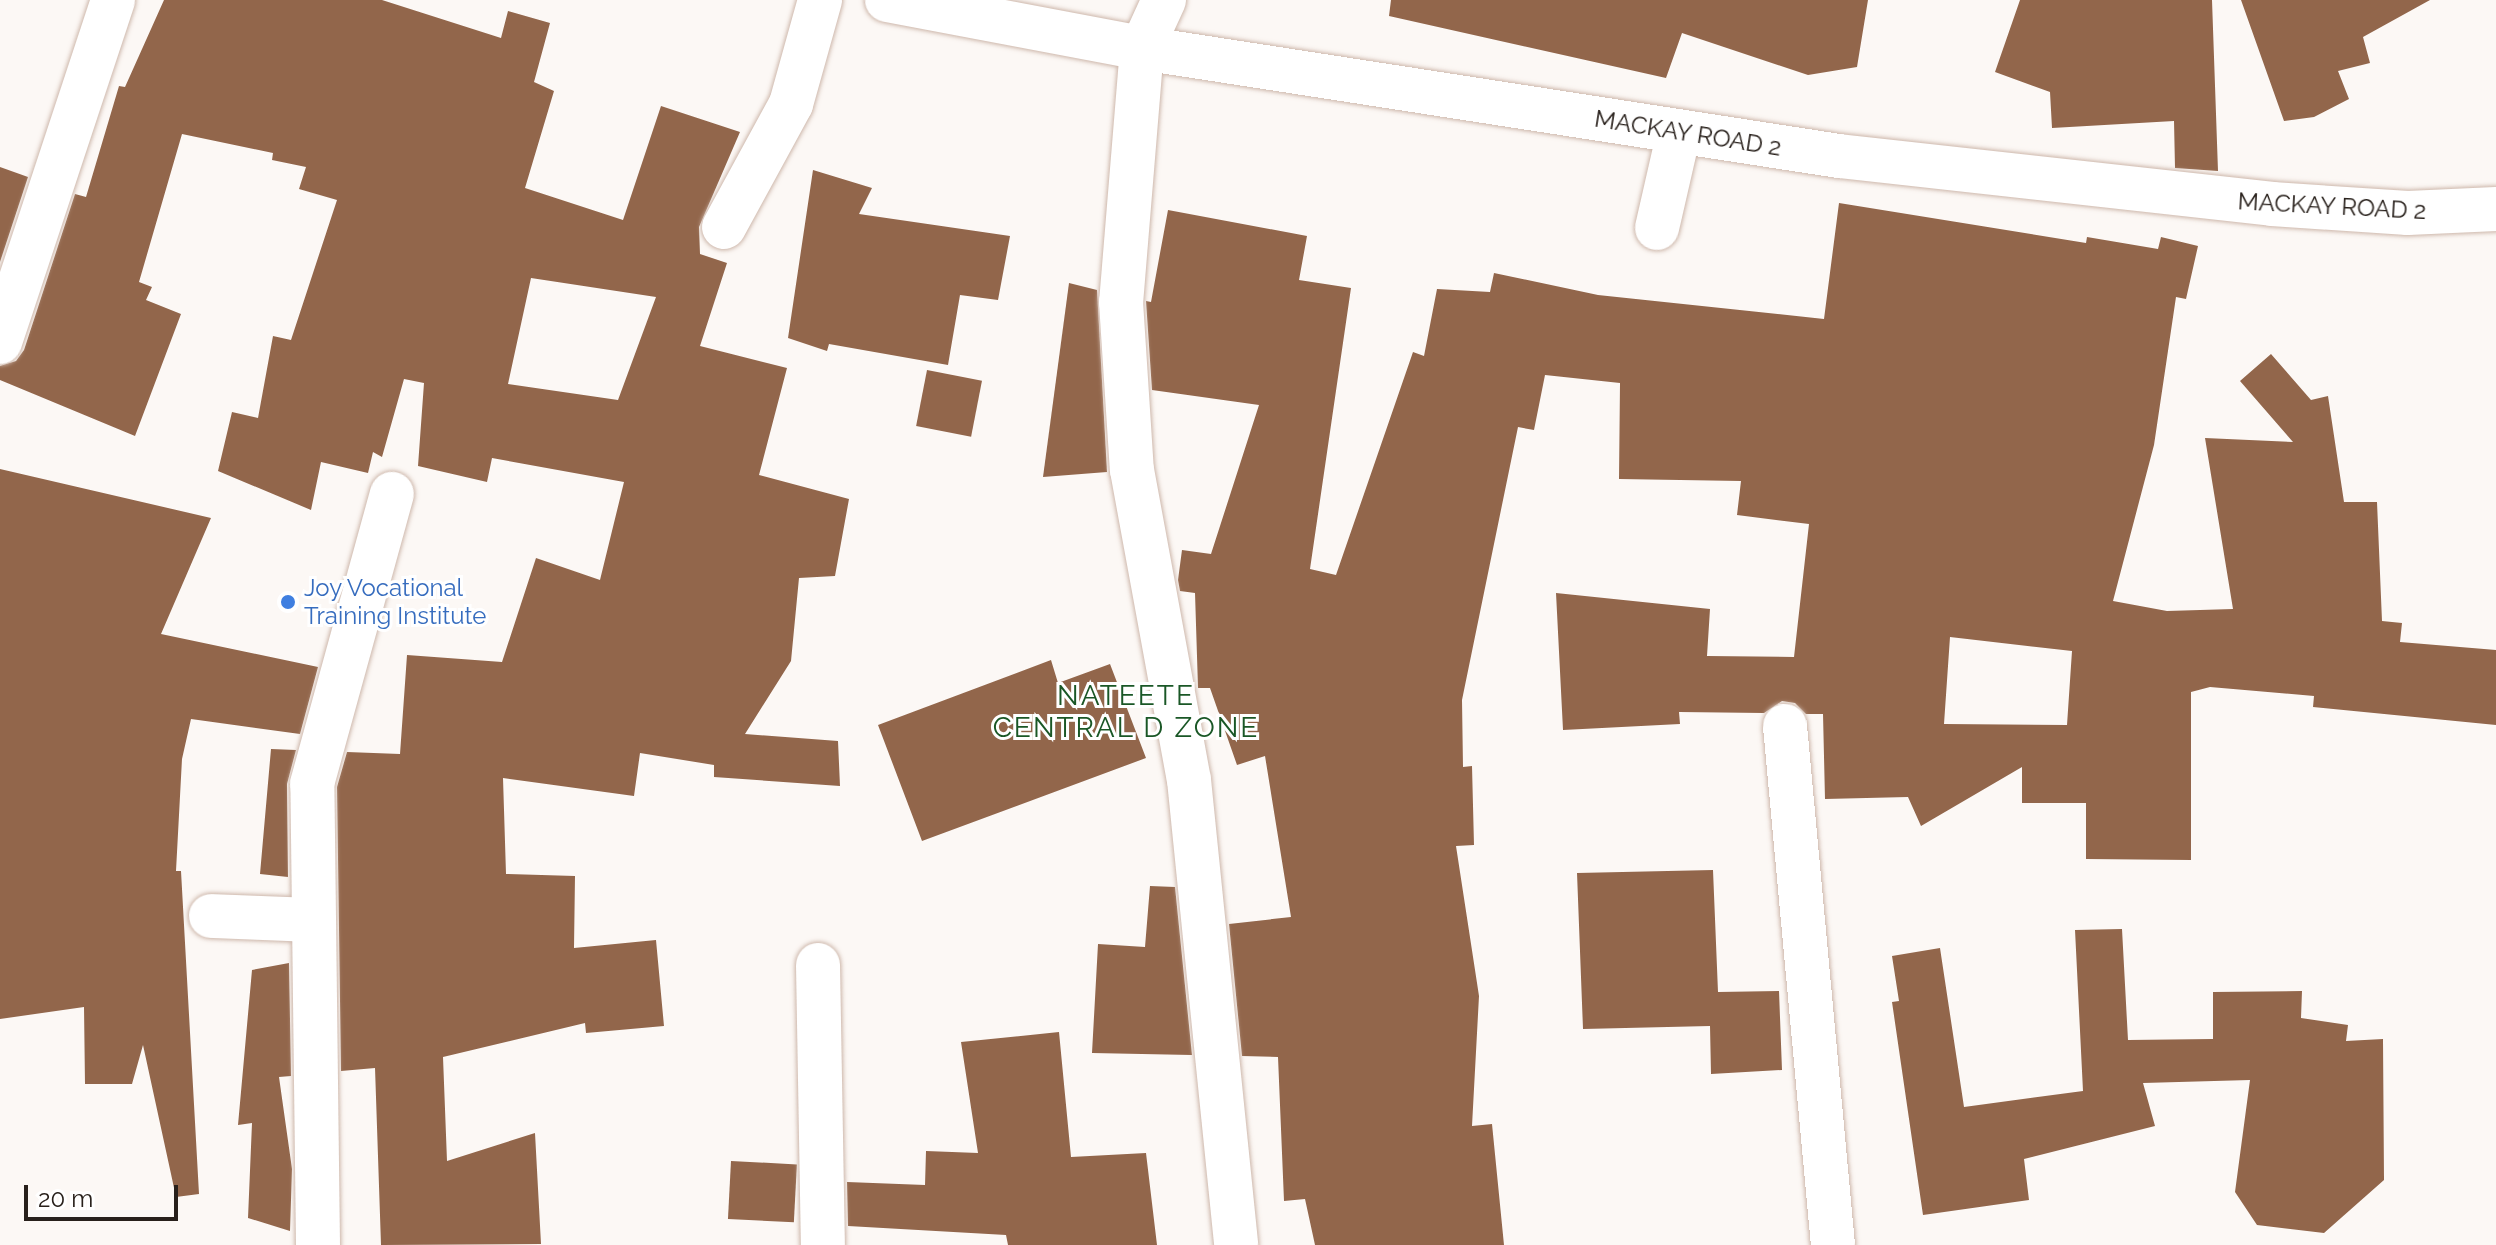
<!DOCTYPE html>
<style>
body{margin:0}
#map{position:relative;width:2496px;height:1245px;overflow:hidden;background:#fcf8f5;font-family:Raleway,sans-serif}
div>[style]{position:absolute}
.building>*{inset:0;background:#92664b;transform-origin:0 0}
.roads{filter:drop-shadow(0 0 2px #ceb8ac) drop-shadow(0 0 2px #ceb8ac)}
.street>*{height:44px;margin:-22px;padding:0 22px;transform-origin:22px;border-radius:22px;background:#fff}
.secondary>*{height:44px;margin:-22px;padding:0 22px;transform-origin:22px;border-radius:22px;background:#fff}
.dots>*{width:22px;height:22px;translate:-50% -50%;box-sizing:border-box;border:4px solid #fff;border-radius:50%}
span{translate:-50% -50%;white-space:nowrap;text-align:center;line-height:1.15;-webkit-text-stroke:6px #fff;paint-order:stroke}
.street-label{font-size:24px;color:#28201b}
.shop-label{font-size:24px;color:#366cbe}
.left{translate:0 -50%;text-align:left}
.quarter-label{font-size:28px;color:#1a5726;letter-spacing:2px}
.scale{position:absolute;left:24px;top:1185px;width:154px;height:36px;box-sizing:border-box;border:4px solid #28201b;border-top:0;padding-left:10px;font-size:24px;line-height:28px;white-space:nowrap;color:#28201b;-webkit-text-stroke:6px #fff;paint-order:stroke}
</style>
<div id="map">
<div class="building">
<div style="clip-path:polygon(evenodd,164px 0,382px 0,501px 38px,508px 11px,550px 23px,534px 82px,554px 91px,525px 188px,623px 220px,661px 106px,740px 132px,699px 227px,700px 254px,727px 263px,700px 346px,787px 368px,759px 475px,849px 499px,835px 576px,799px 578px,791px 661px,745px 734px,838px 741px,840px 786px,714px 777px,714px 765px,640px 753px,634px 796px,503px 778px,506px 874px,575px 876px,574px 948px,656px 940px,664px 1026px,586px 1033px,585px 1023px,443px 1057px,447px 1161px,535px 1133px,541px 1244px,381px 1245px,375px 1068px,341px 1071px,337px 787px,347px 752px,400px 754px,407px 655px,502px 662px,536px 558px,600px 580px,624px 482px,492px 458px,487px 482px,418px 466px,424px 383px,404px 379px,382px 457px,373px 452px,368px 473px,321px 462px,311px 510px,218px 471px,232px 412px,258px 418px,273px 336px,291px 340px,337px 200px,299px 189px,306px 167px,272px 160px,273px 153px,182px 134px,139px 282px,152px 287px,146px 300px,181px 314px,135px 436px,0 380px,0 366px,16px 361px,24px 350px,75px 194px,86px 197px,119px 86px,125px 87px,164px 0,531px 278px,656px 297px,618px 400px,508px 384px,531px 278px)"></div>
<div style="clip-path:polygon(1391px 0,1868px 0,1857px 67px,1808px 75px,1682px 33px,1666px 78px,1389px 16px)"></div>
<div style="clip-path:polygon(2020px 0,2212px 0,2218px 171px,2175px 168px,2174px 121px,2052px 128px,2050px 92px,1995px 72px)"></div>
<div style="clip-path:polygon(2241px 0,2430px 0,2363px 37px,2370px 63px,2338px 71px,2349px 99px,2314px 117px,2284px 121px)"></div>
<div style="clip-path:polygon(0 167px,28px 177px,0 262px)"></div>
<div style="clip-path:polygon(813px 170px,872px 188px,859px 214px,1010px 236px,998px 300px,960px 295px,948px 365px,829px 344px,827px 351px,788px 338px)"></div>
<div style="clip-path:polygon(evenodd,1839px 203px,2086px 243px,2087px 237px,2158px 249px,2161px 237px,2198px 246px,2186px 299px,2176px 297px,2154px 445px,2113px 601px,2167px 611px,2233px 609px,2205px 438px,2293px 442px,2240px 381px,2271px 354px,2311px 400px,2328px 396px,2344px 502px,2377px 502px,2382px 621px,2402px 623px,2400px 642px,2496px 650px,2496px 725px,2313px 707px,2314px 696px,2210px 687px,2191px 692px,2191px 860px,2086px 859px,2086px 803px,2022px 803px,2022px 767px,1921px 826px,1908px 797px,1825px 799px,1823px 714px,1806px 714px,1795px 703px,1782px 701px,1764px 713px,1679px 712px,1680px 724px,1563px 730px,1556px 593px,1710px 609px,1707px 656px,1794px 657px,1809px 524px,1737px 515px,1741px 481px,1619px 479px,1620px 383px,1545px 375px,1534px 430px,1518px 427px,1462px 700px,1463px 767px,1472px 766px,1474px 845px,1456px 846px,1479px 996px,1472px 1126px,1492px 1124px,1504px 1245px,1315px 1245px,1305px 1199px,1284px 1201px,1278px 1057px,1242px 1056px,1229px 924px,1291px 917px,1265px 756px,1237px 765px,1210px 688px,1198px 688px,1195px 593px,1180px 591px,1178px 580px,1182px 550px,1211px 554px,1259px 405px,1152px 390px,1146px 301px,1151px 302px,1168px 210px,1307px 236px,1299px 280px,1351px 288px,1310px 569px,1336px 575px,1413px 352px,1424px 356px,1437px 289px,1490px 292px,1494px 273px,1598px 295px,1824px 319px,1839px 203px,1950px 637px,2072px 651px,2067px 725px,1944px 724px,1950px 637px)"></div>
<div style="clip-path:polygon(1069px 283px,1097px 290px,1107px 472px,1043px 477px)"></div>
<div style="left:927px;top:370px;width:56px;height:57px;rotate:11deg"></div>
<div style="clip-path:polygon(0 469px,211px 518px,161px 634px,318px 667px,300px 734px,191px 719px,182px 759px,176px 871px,181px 871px,199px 1194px,176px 1197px,143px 1045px,132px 1084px,85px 1084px,84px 1007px,0 1019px)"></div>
<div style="clip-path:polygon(1051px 660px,1058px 683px,1110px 664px,1146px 758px,922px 841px,878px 725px)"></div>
<div style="clip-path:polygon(271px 749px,296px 750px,287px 784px,288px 877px,260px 874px)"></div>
<div style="clip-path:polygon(1713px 870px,1718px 992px,1779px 991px,1782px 1070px,1711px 1074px,1710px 1026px,1583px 1029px,1577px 873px)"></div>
<div style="clip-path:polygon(1150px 886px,1175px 887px,1192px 1055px,1092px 1053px,1098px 944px,1145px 947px)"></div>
<div style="clip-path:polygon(2122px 929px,2128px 1040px,2213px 1039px,2213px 992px,2302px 991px,2301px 1018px,2348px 1025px,2346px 1041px,2383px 1039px,2384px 1180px,2324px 1233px,2257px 1225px,2235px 1192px,2250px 1080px,2143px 1083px,2155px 1126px,2024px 1159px,2029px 1200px,1923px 1215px,1892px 1002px,1899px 1001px,1892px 956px,1940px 948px,1964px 1107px,2083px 1091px,2075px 930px)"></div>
<div style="clip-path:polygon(289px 963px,291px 1076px,279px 1077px,292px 1169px,290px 1231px,248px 1218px,252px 1123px,238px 1125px,252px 970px)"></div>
<div style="clip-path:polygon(1059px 1032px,1071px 1157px,1146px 1153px,1157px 1245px,1008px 1245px,1006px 1235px,848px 1226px,847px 1182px,925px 1185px,926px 1151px,978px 1153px,961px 1042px)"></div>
<div style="left:731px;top:1161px;width:66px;height:58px;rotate:3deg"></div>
</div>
<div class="roads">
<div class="street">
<div style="left:1164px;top:0;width:53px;rotate:114.6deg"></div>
<div style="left:1142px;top:48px;width:255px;rotate:94.7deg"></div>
<div style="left:1121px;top:302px;width:168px;rotate:86.3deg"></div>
<div style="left:1132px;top:470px;width:315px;rotate:79.6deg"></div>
<div style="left:1189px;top:780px;width:467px;rotate:84.2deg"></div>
<div style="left:724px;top:227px;width:140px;rotate:-61.4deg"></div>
<div style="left:791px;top:104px;width:108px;rotate:-74.4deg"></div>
<div style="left:1657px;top:228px;width:98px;rotate:-77.1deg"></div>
<div style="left:0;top:342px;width:360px;rotate:-71.7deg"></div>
<div style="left:1785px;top:726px;width:521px;rotate:84.72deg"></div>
<div style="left:211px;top:916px;width:99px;rotate:2.3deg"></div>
<div style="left:818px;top:965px;width:280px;rotate:89deg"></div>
<div style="left:318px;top:1245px;width:461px;rotate:-90.7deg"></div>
<div style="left:312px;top:784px;width:301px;rotate:-74.6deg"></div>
</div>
<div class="secondary">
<div style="left:887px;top:0;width:259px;rotate:10.7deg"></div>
<div style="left:1142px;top:48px;width:705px;rotate:8.81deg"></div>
<div style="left:1839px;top:156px;width:436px;rotate:6.3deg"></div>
<div style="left:2272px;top:204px;width:136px;rotate:3.8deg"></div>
<div style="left:2408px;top:213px;width:88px;rotate:-2.6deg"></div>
</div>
</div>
<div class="dots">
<div style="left:288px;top:602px;background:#3f7fe0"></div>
</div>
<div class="street-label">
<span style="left:1688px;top:133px;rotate:9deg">MACKAY ROAD 2</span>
<span style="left:2332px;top:206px;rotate:3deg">MACKAY ROAD 2</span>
</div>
<div class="shop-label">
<span class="left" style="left:304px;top:602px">Joy Vocational<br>Training Institute</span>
</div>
<div class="quarter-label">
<span style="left:1126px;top:712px">NATEETE<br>CENTRAL D ZONE</span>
</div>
<div class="scale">20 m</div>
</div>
